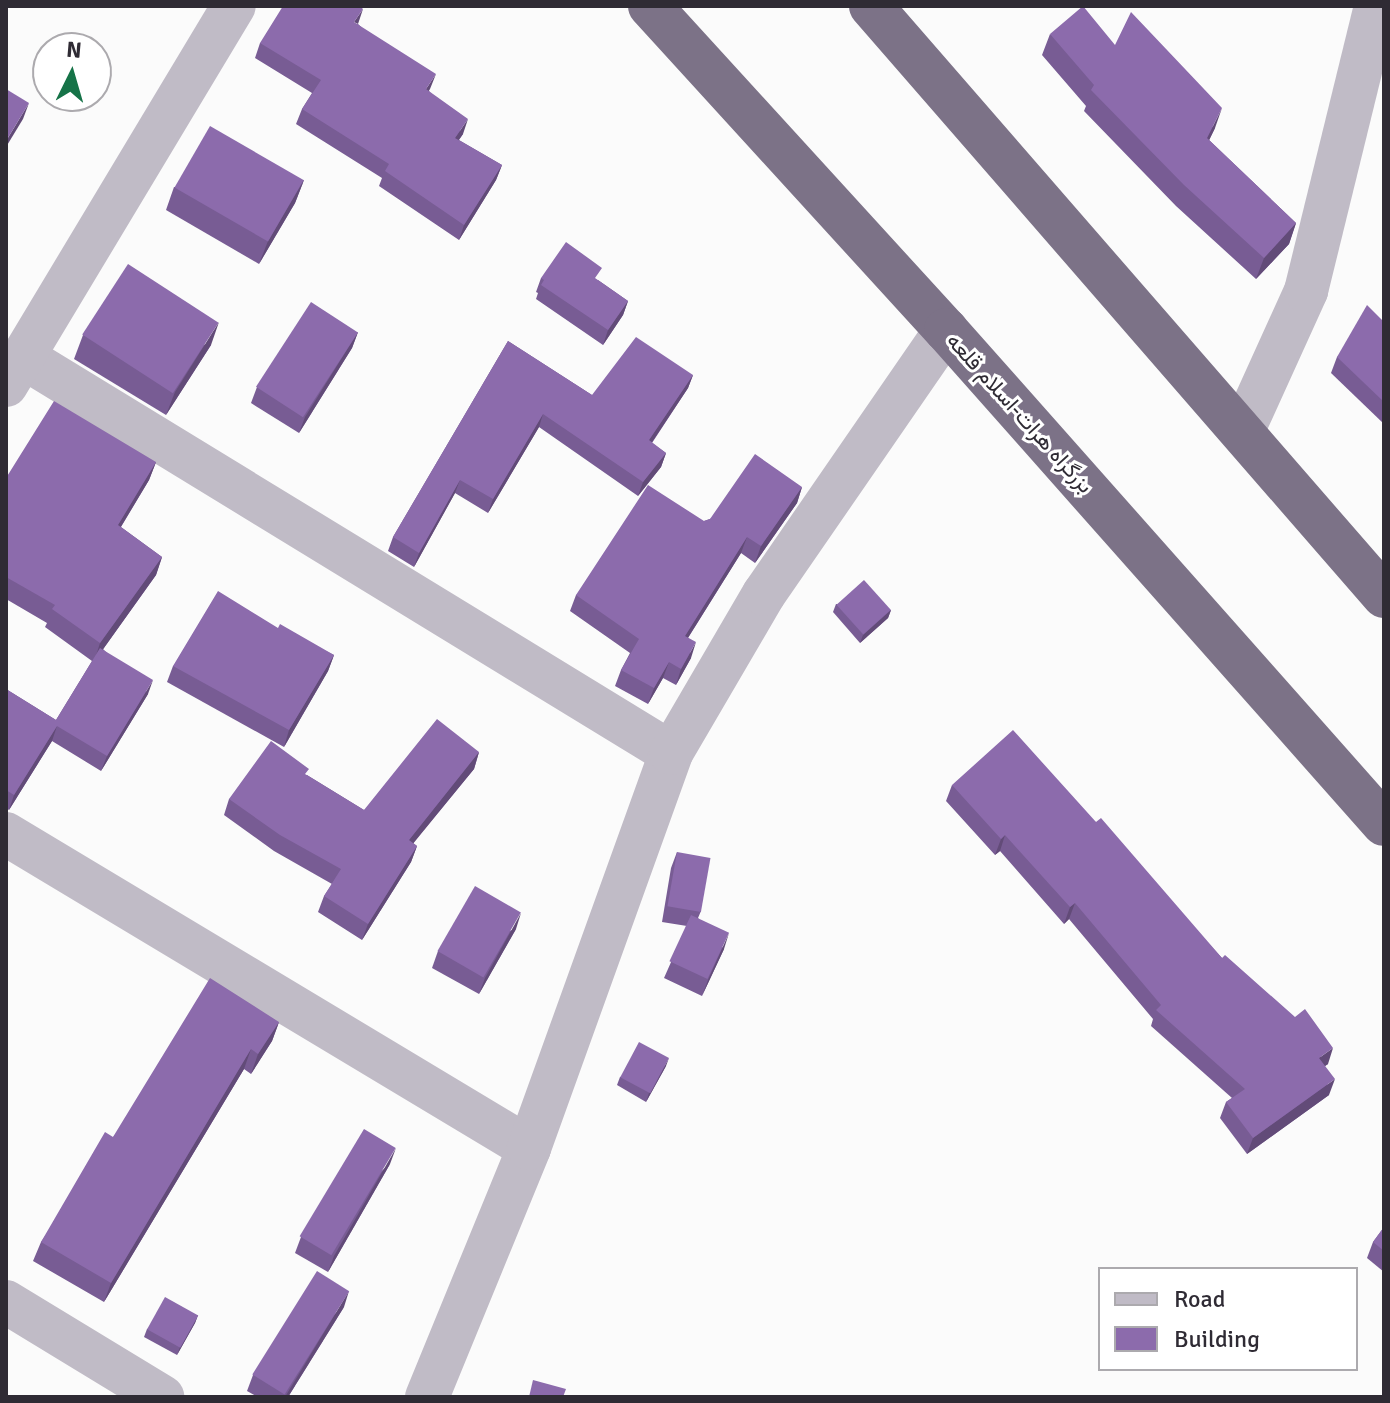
<!DOCTYPE html>
<meta charset="utf-8">
<style>
body{margin:0}
#map{position:relative;width:1390px;height:1403px;overflow:hidden;background:#fbfbfb;font-family:Signika,Vazirmatn,sans-serif}
div>[style]{position:absolute}
.minor>*{height:44px;margin:-22px;padding:0 22px;transform-origin:22px;border-radius:22px;background:#c0bbc6}
.highway>*{height:44px;margin:-22px;padding:0 22px;transform-origin:22px;border-radius:22px;background:#7c7287}
.wall>*{inset:0;background:#785c94}
.shaded-wall>*{inset:0;background:#624b78}
.building>*{inset:0;background:#8c6bac;transform-origin:0 0}
span{translate:-50% -50%;white-space:nowrap;text-align:center;line-height:1.15;-webkit-text-stroke:6px #fff;paint-order:stroke}
.street-label{font-size:22px;color:#2f2b34}
.frame{position:absolute;inset:0;border:8px solid #2f2b34;pointer-events:none}
.legend{position:absolute;left:1098px;top:1267px;width:260px;height:104px;box-sizing:border-box;background:#fff;border:2px solid #acaaae;margin:0;padding:10px 14px;list-style:none;font-size:24px;color:#2f2b34}
.legend li{display:flex;align-items:center;gap:16px;height:40px}
.legend b{width:40px;border:2px solid #acaaae}
.north{position:absolute;left:32px;top:32px;width:80px;height:80px;box-sizing:border-box;background:#fff;border:2px solid #acaaae;border-radius:50%;rotate:5deg;font-size:22px;font-weight:700;line-height:32px;text-align:center;color:#2f2b34}
.north::after{content:'';display:block;margin:auto;width:28px;height:36px;background:#167348;clip-path:polygon(50% 0,100% 100%,50% 72%,0 100%)}
</style>
<div id="map">
<div class="minor">
<div style="left:23px;top:357px;width:759px;rotate:31.43deg"></div>
<div style="left:6px;top:385px;width:442px;rotate:-59deg"></div>
<div style="left:1243px;top:430px;width:153px;rotate:-65.6deg"></div>
<div style="left:1306px;top:291px;width:293px;rotate:-76.2deg"></div>
<div style="left:6px;top:834px;width:610px;rotate:30.98deg"></div>
<div style="left:6px;top:1302px;width:183px;rotate:31.3deg"></div>
<div style="left:427px;top:1397px;width:269px;rotate:-67.7deg"></div>
<div style="left:529px;top:1148px;width:420px;rotate:-70.2deg"></div>
<div style="left:671px;top:753px;width:184px;rotate:-59.7deg"></div>
<div style="left:764px;top:594px;width:321px;rotate:-55.4deg"></div>
</div>
<div class="highway">
<div style="left:650px;top:6px;width:439px;rotate:47.6deg"></div>
<div style="left:946px;top:330px;width:660px;rotate:48.44deg"></div>
<div style="left:871px;top:6px;width:782px;rotate:48.99deg"></div>
</div>
<div class="wall">
<div style="clip-path:polygon(358px 24px,429px 91px,463px 134px,459px 140px,502px 165px,496px 180px,459px 240px,379px 186px,382px 178px,296px 124px,302px 109px,312px 93px,255px 58px,260px 43px)"></div>
<div style="clip-path:polygon(1050px 34px,1215px 128px,1209px 140px,1296px 223px,1289px 244px,1256px 279px,1176px 206px,1084px 111px,1086px 106px,1042px 55px)"></div>
<div style="clip-path:polygon(304px 180px,295px 203px,259px 264px,166px 210px,174px 187px)"></div>
<div style="clip-path:polygon(541px 278px,598px 280px,628px 301px,623px 315px,603px 345px,536px 299px,538px 293px,536px 292px)"></div>
<div style="clip-path:polygon(1384px 322px,1384px 424px,1331px 373px,1337px 357px)"></div>
<div style="clip-path:polygon(358px 332px,352px 348px,299px 433px,251px 403px,257px 387px)"></div>
<div style="clip-path:polygon(83px 335px,211px 345px,166px 415px,74px 359px)"></div>
<div style="clip-path:polygon(508px 341px,592px 395px,693px 375px,688px 388px,652px 443px,666px 453px,661px 467px,638px 496px,539px 427px,488px 513px,455px 493px,414px 567px,388px 551px,393px 537px)"></div>
<div style="clip-path:polygon(156px 462px,149px 480px,121px 527px,162px 557px,156px 575px,103px 649px,148px 694px,101px 771px,52px 741px,9px 810px,6px 808px,6px 689px,56px 720px,92px 661px,45px 627px,47px 623px,6px 599px,6px 478px)"></div>
<div style="clip-path:polygon(802px 487px,797px 503px,755px 563px,741px 553px,688px 638px,691px 658px,676px 685px,663px 678px,648px 704px,615px 686px,621px 670px,630px 653px,570px 611px,576px 595px,704px 521px)"></div>
<div style="clip-path:polygon(836px 604px,891px 610px,888px 618px,860px 643px,833px 612px)"></div>
<div style="clip-path:polygon(278px 628px,334px 655px,328px 671px,284px 747px,167px 682px,173px 666px)"></div>
<div style="clip-path:polygon(479px 752px,474px 769px,413px 843px,417px 846px,411px 862px,362px 940px,318px 912px,324px 896px,332px 884px,274px 851px,224px 815px,229px 799px,307px 775px,364px 810px)"></div>
<div style="clip-path:polygon(952px 785px,1096px 822px,1222px 958px,1328px 1064px,1325px 1066px,1329px 1095px,1247px 1154px,1220px 1118px,1226px 1102px,1232px 1098px,1151px 1026px,1153px 1019px,1069px 919px,1064px 924px,1000px 851px,995px 855px,946px 801px)"></div>
<div style="clip-path:polygon(677px 852px,701px 911px,698px 918px,724px 949px,702px 996px,664px 978px,687px 926px,662px 922px,671px 868px)"></div>
<div style="clip-path:polygon(516px 929px,479px 994px,432px 968px,438px 951px)"></div>
<div style="clip-path:polygon(279px 1022px,272px 1041px,251px 1074px,244px 1069px,104px 1302px,33px 1261px,41px 1242px,113px 1137px)"></div>
<div style="clip-path:polygon(666px 1066px,646px 1102px,617px 1085px,620px 1077px)"></div>
<div style="clip-path:polygon(390px 1164px,328px 1272px,295px 1253px,301px 1237px)"></div>
<div style="clip-path:polygon(1384px 1227px,1384px 1272px,1367px 1258px,1373px 1242px)"></div>
<div style="clip-path:polygon(344px 1307px,288px 1397px,258px 1397px,247px 1391px,253px 1375px)"></div>
<div style="clip-path:polygon(198px 1315px,195px 1323px,177px 1355px,144px 1337px,147px 1329px)"></div>
</div>
<div class="shaded-wall">
<div style="clip-path:polygon(363px 9px,358px 24px,354px 22px)"></div>
<div style="clip-path:polygon(436px 74px,430px 89px,421px 104px,426px 89px)"></div>
<div style="clip-path:polygon(29px 103px,23px 119px,6px 147px,6px 141px)"></div>
<div style="clip-path:polygon(1222px 108px,1215px 128px,1200px 159px,1207px 138px)"></div>
<div style="clip-path:polygon(468px 119px,463px 134px,449px 153px,455px 138px)"></div>
<div style="clip-path:polygon(502px 165px,496px 180px,459px 240px,464px 225px)"></div>
<div style="clip-path:polygon(304px 180px,295px 203px,259px 264px,268px 241px)"></div>
<div style="clip-path:polygon(1296px 223px,1289px 244px,1256px 279px,1264px 258px)"></div>
<div style="clip-path:polygon(628px 301px,623px 315px,603px 345px,608px 330px)"></div>
<div style="clip-path:polygon(219px 322px,211px 345px,166px 415px,175px 392px)"></div>
<div style="clip-path:polygon(358px 332px,352px 348px,299px 433px,305px 417px)"></div>
<div style="clip-path:polygon(693px 375px,688px 388px,644px 454px,649px 440px)"></div>
<div style="clip-path:polygon(543px 414px,539px 427px,488px 513px,493px 499px)"></div>
<div style="clip-path:polygon(666px 453px,661px 467px,638px 496px,643px 482px)"></div>
<div style="clip-path:polygon(156px 462px,149px 480px,111px 543px,118px 525px)"></div>
<div style="clip-path:polygon(460px 480px,455px 493px,414px 567px,419px 553px)"></div>
<div style="clip-path:polygon(802px 487px,797px 503px,755px 563px,761px 546px)"></div>
<div style="clip-path:polygon(747px 537px,741px 553px,679px 652px,685px 636px)"></div>
<div style="clip-path:polygon(162px 557px,156px 575px,94px 662px,100px 643px)"></div>
<div style="clip-path:polygon(891px 610px,888px 618px,860px 643px,863px 635px)"></div>
<div style="clip-path:polygon(696px 642px,691px 658px,676px 685px,681px 669px)"></div>
<div style="clip-path:polygon(334px 655px,328px 671px,284px 747px,289px 730px)"></div>
<div style="clip-path:polygon(669px 662px,663px 678px,648px 704px,654px 688px)"></div>
<div style="clip-path:polygon(153px 680px,148px 694px,101px 771px,107px 756px)"></div>
<div style="clip-path:polygon(57px 726px,52px 741px,9px 810px,14px 795px)"></div>
<div style="clip-path:polygon(479px 752px,474px 769px,403px 856px,409px 840px)"></div>
<div style="clip-path:polygon(1005px 835px,1000px 851px,995px 855px,1001px 839px)"></div>
<div style="clip-path:polygon(417px 846px,411px 862px,362px 940px,368px 924px)"></div>
<div style="clip-path:polygon(1075px 903px,1069px 919px,1064px 924px,1070px 907px)"></div>
<div style="clip-path:polygon(521px 913px,516px 929px,479px 994px,485px 978px)"></div>
<div style="clip-path:polygon(729px 933px,724px 949px,702px 996px,708px 980px)"></div>
<div style="clip-path:polygon(279px 1022px,272px 1041px,251px 1074px,258px 1054px)"></div>
<div style="clip-path:polygon(1333px 1048px,1328px 1064px,1313px 1074px,1319px 1058px)"></div>
<div style="clip-path:polygon(251px 1049px,244px 1069px,104px 1302px,111px 1283px)"></div>
<div style="clip-path:polygon(669px 1058px,666px 1066px,646px 1102px,649px 1093px)"></div>
<div style="clip-path:polygon(1335px 1079px,1329px 1095px,1247px 1154px,1253px 1138px)"></div>
<div style="clip-path:polygon(396px 1148px,390px 1164px,328px 1272px,334px 1256px)"></div>
<div style="clip-path:polygon(349px 1291px,344px 1307px,288px 1397px,285px 1397px)"></div>
<div style="clip-path:polygon(198px 1315px,195px 1323px,177px 1355px,180px 1347px)"></div>
</div>
<div class="building">
<div style="clip-path:polygon(283px 6px,360px 6px,363px 9px,354px 22px,436px 74px,426px 89px,468px 119px,455px 138px,502px 165px,464px 225px,385px 171px,389px 164px,302px 109px,321px 80px,260px 43px)"></div>
<div style="clip-path:polygon(1083px 6px,1115px 45px,1131px 12px,1222px 108px,1207px 138px,1296px 223px,1264px 258px,1184px 185px,1091px 90px,1094px 85px,1050px 34px)"></div>
<div style="clip-path:polygon(6px 89px,29px 103px,6px 141px)"></div>
<div style="left:210px;top:126px;width:108px;height:71px;rotate:30deg"></div>
<div style="clip-path:polygon(566px 242px,602px 268px,595px 278px,628px 301px,608px 330px,541px 285px,544px 280px,541px 278px)"></div>
<div style="left:128px;top:264px;width:108px;height:84px;rotate:33deg"></div>
<div style="left:311px;top:302px;width:56px;height:101px;rotate:33deg"></div>
<div style="clip-path:polygon(1367px 305px,1384px 322px,1384px 402px,1337px 357px)"></div>
<div style="clip-path:polygon(636px 337px,693px 375px,649px 440px,666px 453px,643px 482px,543px 414px,493px 499px,460px 480px,419px 553px,393px 537px,508px 341px,592px 395px)"></div>
<div style="clip-path:polygon(54px 401px,156px 462px,118px 525px,162px 557px,100px 643px,52px 609px,55px 605px,6px 577px,6px 478px)"></div>
<div style="clip-path:polygon(755px 454px,802px 487px,761px 546px,747px 537px,685px 636px,696px 642px,681px 669px,669px 662px,654px 688px,621px 670px,639px 639px,576px 595px,648px 485px,704px 521px,710px 519px)"></div>
<div style="left:864px;top:580px;width:40px;height:37px;rotate:48deg"></div>
<div style="clip-path:polygon(218px 591px,278px 628px,280px 624px,334px 655px,289px 730px,173px 666px)"></div>
<div style="clip-path:polygon(100px 648px,153px 680px,107px 756px,57px 726px,14px 795px,6px 790px,6px 689px,56px 720px)"></div>
<div style="clip-path:polygon(437px 719px,479px 752px,409px 840px,417px 846px,368px 924px,324px 896px,341px 869px,280px 835px,229px 799px,271px 741px,309px 769px,305px 774px,364px 810px)"></div>
<div style="clip-path:polygon(1013px 730px,1096px 822px,1101px 818px,1222px 958px,1225px 955px,1295px 1017px,1305px 1009px,1333px 1048px,1319px 1058px,1335px 1079px,1253px 1138px,1226px 1102px,1245px 1089px,1156px 1010px,1161px 1005px,1075px 903px,1070px 907px,1005px 835px,1001px 839px,952px 785px)"></div>
<div style="left:677px;top:852px;width:34px;height:55px;rotate:10deg"></div>
<div style="left:475px;top:886px;width:53px;height:75px;rotate:30deg"></div>
<div style="left:691px;top:915px;width:42px;height:51px;rotate:25deg"></div>
<div style="clip-path:polygon(210px 978px,279px 1022px,258px 1054px,251px 1049px,111px 1283px,41px 1242px,105px 1132px,113px 1137px)"></div>
<div style="left:639px;top:1042px;width:34px;height:40px;rotate:28deg"></div>
<div style="left:364px;top:1129px;width:37px;height:125px;rotate:31deg"></div>
<div style="clip-path:polygon(1384px 1227px,1384px 1251px,1373px 1242px)"></div>
<div style="left:317px;top:1271px;width:38px;height:122px;rotate:32deg"></div>
<div style="left:165px;top:1297px;width:38px;height:37px;rotate:29deg"></div>
<div style="clip-path:polygon(533px 1380px,566px 1389px,563px 1397px,529px 1397px)"></div>
</div>
<div class="street-label">
<span style="left:1020px;top:413px;rotate:48deg">بزرگراه هرات-اسلام قلعه</span>
</div>
<div class="frame"></div>
<ul class="legend">
<li><b style="height:10px;background:#c0bbc6"></b>Road</li>
<li><b style="height:22px;background:#8c6bac"></b>Building</li>
</ul>
<div class="north">N</div>
</div>
